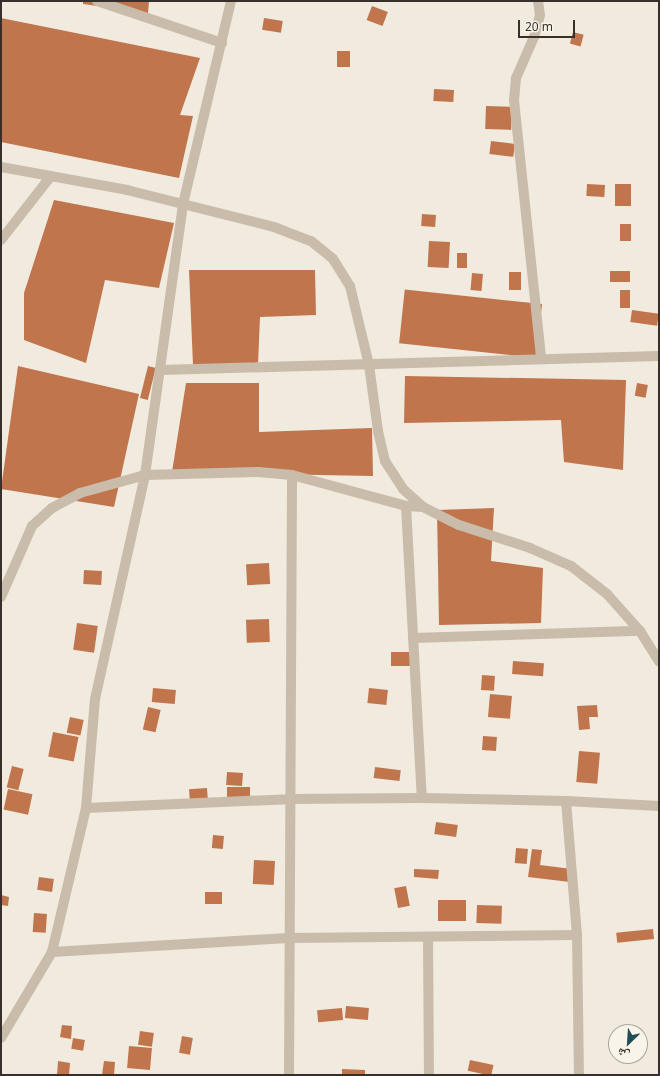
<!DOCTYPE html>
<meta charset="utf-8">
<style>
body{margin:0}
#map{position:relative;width:660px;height:1076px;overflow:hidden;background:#f1eade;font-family:"Noto Sans","Noto Naskh Arabic",sans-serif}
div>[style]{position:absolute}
.building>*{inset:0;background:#c0754d;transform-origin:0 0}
.minor>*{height:10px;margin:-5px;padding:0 5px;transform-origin:5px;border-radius:5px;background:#c9bcaa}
span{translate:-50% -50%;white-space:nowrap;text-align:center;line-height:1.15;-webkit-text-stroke:3px #f9f4ea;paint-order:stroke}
.frame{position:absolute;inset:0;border:2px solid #372f29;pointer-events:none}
.north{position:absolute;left:608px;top:1024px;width:40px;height:40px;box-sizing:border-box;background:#f9f4ea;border:1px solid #aba59d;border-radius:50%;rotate:205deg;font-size:11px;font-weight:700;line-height:16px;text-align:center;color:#372f29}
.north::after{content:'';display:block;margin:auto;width:14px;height:18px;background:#214d56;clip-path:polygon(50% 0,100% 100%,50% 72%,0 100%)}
.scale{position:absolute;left:518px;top:20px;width:57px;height:18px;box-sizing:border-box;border:2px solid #372f29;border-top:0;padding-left:5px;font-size:12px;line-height:14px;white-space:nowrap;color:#372f29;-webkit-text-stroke:3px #f9f4ea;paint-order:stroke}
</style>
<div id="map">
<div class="building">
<div style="clip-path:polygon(83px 1px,149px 1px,148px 13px,83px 4px)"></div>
<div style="left:372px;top:6px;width:17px;height:15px;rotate:21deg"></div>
<div style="clip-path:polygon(1px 18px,200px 58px,180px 115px,193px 116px,179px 178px,1px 142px)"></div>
<div style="left:264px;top:18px;width:19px;height:12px;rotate:9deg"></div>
<div style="left:573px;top:32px;width:11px;height:12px;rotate:15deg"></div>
<div style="left:337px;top:51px;width:13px;height:16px"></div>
<div style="left:434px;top:89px;width:20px;height:12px;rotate:3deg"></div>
<div style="left:486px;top:106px;width:26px;height:23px;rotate:2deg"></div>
<div style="left:491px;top:141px;width:24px;height:13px;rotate:7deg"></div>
<div style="left:587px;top:184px;width:18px;height:12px;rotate:3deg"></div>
<div style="left:615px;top:184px;width:16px;height:22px"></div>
<div style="clip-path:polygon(54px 200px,174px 223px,159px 288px,105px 280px,86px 363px,24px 340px,24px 293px)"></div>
<div style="left:422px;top:214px;width:14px;height:12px;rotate:4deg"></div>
<div style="left:620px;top:224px;width:11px;height:17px"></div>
<div style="left:429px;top:241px;width:21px;height:26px;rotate:3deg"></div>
<div style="left:457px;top:253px;width:10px;height:15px"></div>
<div style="clip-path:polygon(189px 270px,315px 270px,316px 315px,260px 317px,258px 364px,193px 365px)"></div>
<div style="left:610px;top:271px;width:20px;height:11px"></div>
<div style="left:509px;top:272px;width:12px;height:18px"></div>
<div style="left:472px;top:273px;width:11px;height:17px;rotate:5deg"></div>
<div style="left:620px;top:290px;width:10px;height:18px"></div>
<div style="left:542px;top:304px;width:54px;height:138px;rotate:96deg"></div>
<div style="left:632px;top:310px;width:27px;height:12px;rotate:8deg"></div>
<div style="clip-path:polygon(18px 366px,139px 394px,114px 507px,1px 489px)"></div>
<div style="left:148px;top:366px;width:8px;height:33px;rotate:14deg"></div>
<div style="clip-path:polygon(405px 376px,626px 380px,623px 470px,564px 462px,561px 420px,404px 423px)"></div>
<div style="clip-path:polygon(186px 383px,259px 383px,259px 432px,372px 428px,373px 476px,172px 472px)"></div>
<div style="left:637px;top:383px;width:11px;height:13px;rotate:10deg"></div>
<div style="clip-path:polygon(494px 508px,491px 561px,543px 568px,541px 623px,439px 625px,437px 510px)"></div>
<div style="left:269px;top:563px;width:21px;height:23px;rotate:87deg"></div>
<div style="left:84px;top:570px;width:18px;height:14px;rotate:3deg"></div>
<div style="left:269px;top:619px;width:23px;height:23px;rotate:88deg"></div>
<div style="left:77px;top:623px;width:21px;height:27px;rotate:8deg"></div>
<div style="left:413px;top:652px;width:14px;height:22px;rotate:90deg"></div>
<div style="left:513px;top:661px;width:31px;height:13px;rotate:4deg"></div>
<div style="left:482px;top:675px;width:13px;height:15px;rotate:4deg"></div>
<div style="left:153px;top:688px;width:23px;height:14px;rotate:5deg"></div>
<div style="left:369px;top:688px;width:19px;height:15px;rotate:6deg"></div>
<div style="left:490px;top:694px;width:22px;height:23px;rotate:5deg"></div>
<div style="clip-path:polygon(597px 705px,598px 717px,589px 717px,590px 729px,579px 730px,577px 706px)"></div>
<div style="left:148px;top:707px;width:13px;height:23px;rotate:13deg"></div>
<div style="left:70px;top:717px;width:14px;height:16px;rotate:12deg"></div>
<div style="left:53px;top:732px;width:26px;height:25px;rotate:11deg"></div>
<div style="left:483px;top:736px;width:14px;height:14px;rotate:4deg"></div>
<div style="left:579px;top:751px;width:21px;height:31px;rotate:5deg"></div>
<div style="left:12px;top:766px;width:12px;height:22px;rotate:14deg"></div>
<div style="left:375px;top:767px;width:26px;height:11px;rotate:7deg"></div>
<div style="left:227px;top:772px;width:16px;height:13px;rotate:4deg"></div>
<div style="left:227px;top:787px;width:23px;height:13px"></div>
<div style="left:207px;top:788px;width:16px;height:18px;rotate:86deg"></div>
<div style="left:8px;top:789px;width:25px;height:21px;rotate:12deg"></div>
<div style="left:436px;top:822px;width:22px;height:12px;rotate:8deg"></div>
<div style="left:213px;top:835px;width:11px;height:13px;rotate:5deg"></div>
<div style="left:516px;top:848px;width:12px;height:15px;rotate:5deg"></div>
<div style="clip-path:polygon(532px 849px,542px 850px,540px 865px,572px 869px,570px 882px,528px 877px)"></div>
<div style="left:254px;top:860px;width:21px;height:24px;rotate:3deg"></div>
<div style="clip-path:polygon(414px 869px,439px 870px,438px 879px,414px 877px)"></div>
<div style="left:39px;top:877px;width:15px;height:13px;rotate:8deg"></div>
<div style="left:406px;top:886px;width:20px;height:12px;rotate:79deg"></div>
<div style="left:205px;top:892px;width:17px;height:12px"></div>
<div style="clip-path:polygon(1px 895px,9px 897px,8px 906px,1px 905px)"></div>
<div style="left:438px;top:900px;width:28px;height:21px"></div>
<div style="left:477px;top:905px;width:25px;height:18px;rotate:2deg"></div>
<div style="left:34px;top:913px;width:13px;height:19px;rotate:4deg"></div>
<div style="left:653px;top:929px;width:10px;height:37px;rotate:84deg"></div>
<div style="left:346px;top:1006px;width:23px;height:12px;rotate:5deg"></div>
<div style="left:342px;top:1008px;width:12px;height:25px;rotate:85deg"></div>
<div style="clip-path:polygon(62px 1025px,72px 1026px,71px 1039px,60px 1037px)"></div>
<div style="left:140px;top:1031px;width:14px;height:14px;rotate:8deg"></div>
<div style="left:182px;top:1036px;width:11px;height:17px;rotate:10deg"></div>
<div style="left:73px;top:1038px;width:12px;height:11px;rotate:9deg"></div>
<div style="left:129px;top:1046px;width:23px;height:22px;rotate:5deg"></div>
<div style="left:470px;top:1060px;width:24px;height:11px;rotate:12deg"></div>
<div style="clip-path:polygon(58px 1061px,70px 1063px,69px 1075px,57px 1075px)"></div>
<div style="clip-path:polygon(104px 1061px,115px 1062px,114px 1075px,102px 1075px)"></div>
<div style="clip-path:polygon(342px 1069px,365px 1070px,365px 1075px,342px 1075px)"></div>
</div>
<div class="minor">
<div style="left:97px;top:1px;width:132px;rotate:18.6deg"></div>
<div style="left:538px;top:1px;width:14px;rotate:82deg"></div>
<div style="left:540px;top:15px;width:23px;rotate:105deg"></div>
<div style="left:534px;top:37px;width:45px;rotate:113.7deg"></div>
<div style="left:516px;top:78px;width:22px;rotate:95deg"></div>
<div style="left:514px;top:100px;width:260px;rotate:84deg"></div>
<div style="left:1px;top:167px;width:128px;rotate:10.3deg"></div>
<div style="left:127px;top:190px;width:152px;rotate:14.1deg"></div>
<div style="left:274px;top:227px;width:40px;rotate:21deg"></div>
<div style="left:311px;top:241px;width:28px;rotate:39deg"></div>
<div style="left:333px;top:259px;width:32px;rotate:58deg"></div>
<div style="left:350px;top:286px;width:81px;rotate:76.5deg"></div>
<div style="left:369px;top:365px;width:67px;rotate:82.2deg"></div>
<div style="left:378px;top:431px;width:31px;rotate:77deg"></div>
<div style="left:385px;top:461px;width:33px;rotate:57deg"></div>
<div style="left:403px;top:489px;width:27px;rotate:42deg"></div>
<div style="left:423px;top:507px;width:40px;rotate:26.6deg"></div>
<div style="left:459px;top:525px;width:75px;rotate:17.9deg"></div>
<div style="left:530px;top:548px;width:45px;rotate:23.7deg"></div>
<div style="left:571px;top:566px;width:46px;rotate:37.9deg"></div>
<div style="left:607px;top:594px;width:50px;rotate:48.3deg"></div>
<div style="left:640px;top:631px;width:36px;rotate:58deg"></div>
<div style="left:1px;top:240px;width:81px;rotate:-52deg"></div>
<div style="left:160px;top:370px;width:499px;rotate:-1.6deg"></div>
<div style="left:406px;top:506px;width:292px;rotate:86.9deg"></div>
<div style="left:1px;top:597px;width:77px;rotate:-66.4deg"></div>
<div style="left:32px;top:526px;width:27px;rotate:-42deg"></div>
<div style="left:52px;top:508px;width:32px;rotate:-28deg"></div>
<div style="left:80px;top:493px;width:67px;rotate:-15.5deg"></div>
<div style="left:145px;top:475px;width:113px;rotate:-1.5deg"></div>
<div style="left:258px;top:472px;width:34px;rotate:5deg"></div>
<div style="left:292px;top:475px;width:118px;rotate:15.2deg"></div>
<div style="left:406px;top:506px;width:17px;rotate:3deg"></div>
<div style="left:413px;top:638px;width:227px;rotate:-1.8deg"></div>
<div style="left:566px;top:801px;width:134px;rotate:85.3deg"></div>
<div style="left:577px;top:935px;width:140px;rotate:89.2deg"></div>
<div style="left:86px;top:808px;width:203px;rotate:-2.5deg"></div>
<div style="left:289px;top:799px;width:133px;rotate:-0.4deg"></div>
<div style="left:422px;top:798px;width:144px;rotate:1.2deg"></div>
<div style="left:566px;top:801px;width:93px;rotate:3.1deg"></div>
<div style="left:428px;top:938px;width:137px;rotate:89.6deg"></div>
<div style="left:52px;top:952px;width:237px;rotate:-3.4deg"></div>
<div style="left:289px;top:938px;width:288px;rotate:-0.6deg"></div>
<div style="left:1px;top:1038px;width:100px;rotate:-59.3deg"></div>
<div style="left:52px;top:952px;width:148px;rotate:-76.7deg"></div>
<div style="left:86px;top:808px;width:109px;rotate:-85.3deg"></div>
<div style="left:95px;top:699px;width:230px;rotate:-77.4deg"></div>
<div style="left:145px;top:475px;width:274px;rotate:-82deg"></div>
<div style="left:183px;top:204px;width:209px;rotate:-76.7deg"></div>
<div style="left:289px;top:1075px;width:600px;rotate:-89.71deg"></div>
</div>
<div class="frame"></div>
<div class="north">ش</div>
<div class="scale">20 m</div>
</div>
